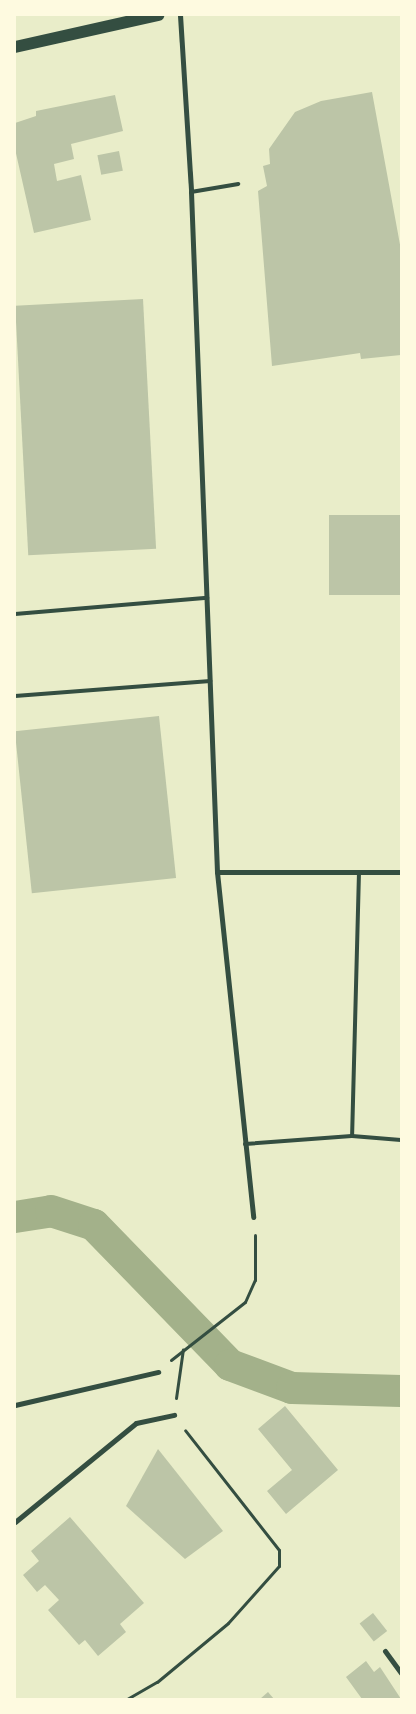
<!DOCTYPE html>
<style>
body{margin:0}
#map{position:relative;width:416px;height:1714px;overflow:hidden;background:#e9edc9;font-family:"Archivo Narrow",sans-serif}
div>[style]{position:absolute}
.canal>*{height:32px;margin:-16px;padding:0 16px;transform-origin:16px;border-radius:16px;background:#a3b18a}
.building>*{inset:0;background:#bcc5a7;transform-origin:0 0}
.path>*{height:3px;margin:-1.5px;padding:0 1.5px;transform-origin:1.5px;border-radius:1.5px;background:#344e41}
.service>*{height:4px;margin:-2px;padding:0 2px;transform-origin:2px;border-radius:2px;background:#344e41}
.minor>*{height:5px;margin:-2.5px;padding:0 2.5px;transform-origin:2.5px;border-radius:2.5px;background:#344e41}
.primary>*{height:12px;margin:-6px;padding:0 6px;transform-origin:6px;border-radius:6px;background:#344e41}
span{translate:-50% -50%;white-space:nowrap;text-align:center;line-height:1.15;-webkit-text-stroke:4px #fefae0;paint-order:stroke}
.frame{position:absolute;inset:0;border:16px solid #fefae0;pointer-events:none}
</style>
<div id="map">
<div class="canal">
<div style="left:15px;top:1217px;width:36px;rotate:-9deg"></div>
<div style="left:51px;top:1211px;width:45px;rotate:18deg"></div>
<div style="left:94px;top:1225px;width:195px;rotate:45.8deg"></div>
<div style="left:230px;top:1365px;width:66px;rotate:20.4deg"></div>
<div style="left:292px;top:1388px;width:109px;rotate:1.6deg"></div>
</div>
<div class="building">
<div style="clip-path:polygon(372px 92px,401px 250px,401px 355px,361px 359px,360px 353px,272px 366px,258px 191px,267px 186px,263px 166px,270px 164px,269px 149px,295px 112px,321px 101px)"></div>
<div style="clip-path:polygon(115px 95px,123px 131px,71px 144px,74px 159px,54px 164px,57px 181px,81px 175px,91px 220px,34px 233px,15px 149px,15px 123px,36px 116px,36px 111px)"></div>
<div style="left:119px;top:151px;width:20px;height:22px;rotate:79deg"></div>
<div style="left:143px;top:299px;width:250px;height:128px;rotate:87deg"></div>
<div style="left:401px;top:515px;width:80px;height:72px;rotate:90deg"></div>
<div style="left:159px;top:716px;width:163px;height:145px;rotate:84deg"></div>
<div style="clip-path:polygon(285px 1406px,338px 1470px,286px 1514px,267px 1491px,292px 1470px,258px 1429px)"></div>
<div style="clip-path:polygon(158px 1449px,223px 1531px,185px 1559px,126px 1506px)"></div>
<div style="clip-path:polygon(70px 1517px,144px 1603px,120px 1624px,126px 1632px,98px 1656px,85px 1640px,79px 1645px,48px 1610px,59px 1600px,45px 1585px,37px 1592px,23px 1575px,39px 1561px,31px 1551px)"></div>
<div style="left:373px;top:1613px;width:23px;height:17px;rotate:52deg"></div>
<div style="clip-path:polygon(366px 1661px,374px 1672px,380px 1667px,401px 1699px,362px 1699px,346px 1677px)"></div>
<div style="clip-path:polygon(268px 1692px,274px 1699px,260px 1699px)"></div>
</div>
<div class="path">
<div style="left:171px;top:1360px;width:94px;rotate:-38.1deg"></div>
<div style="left:245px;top:1302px;width:24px;rotate:-66deg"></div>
<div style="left:255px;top:1280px;width:45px;rotate:-90deg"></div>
<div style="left:176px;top:1398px;width:49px;rotate:-81.9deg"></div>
<div style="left:127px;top:1699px;width:34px;rotate:-30deg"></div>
<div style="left:157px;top:1682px;width:92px;rotate:-39.7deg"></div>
<div style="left:228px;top:1623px;width:76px;rotate:-48.2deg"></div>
<div style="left:279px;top:1566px;width:16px;rotate:-90deg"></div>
<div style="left:279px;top:1550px;width:152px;rotate:-128.1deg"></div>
</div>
<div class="service">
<div style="left:191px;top:192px;width:48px;rotate:-9.7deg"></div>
<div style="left:15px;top:614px;width:193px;rotate:-4.8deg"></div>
<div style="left:15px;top:696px;width:196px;rotate:-4.4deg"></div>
<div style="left:359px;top:872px;width:264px;rotate:91.5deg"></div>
<div style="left:352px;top:1136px;width:49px;rotate:4.7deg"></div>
<div style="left:245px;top:1144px;width:107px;rotate:-4.3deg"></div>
</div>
<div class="minor">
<div style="left:180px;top:15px;width:177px;rotate:86.4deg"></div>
<div style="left:191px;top:192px;width:680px;rotate:87.81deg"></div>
<div style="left:217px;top:872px;width:347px;rotate:84deg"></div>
<div style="left:217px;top:872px;width:184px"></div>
<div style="left:15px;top:1405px;width:147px;rotate:-13deg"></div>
<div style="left:15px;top:1522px;width:156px;rotate:-39.3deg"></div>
<div style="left:136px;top:1423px;width:39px;rotate:-12deg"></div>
<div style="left:385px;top:1651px;width:27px;rotate:54deg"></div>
</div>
<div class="primary">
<div style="left:15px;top:47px;width:147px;rotate:-12.6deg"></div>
</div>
<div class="frame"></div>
</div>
